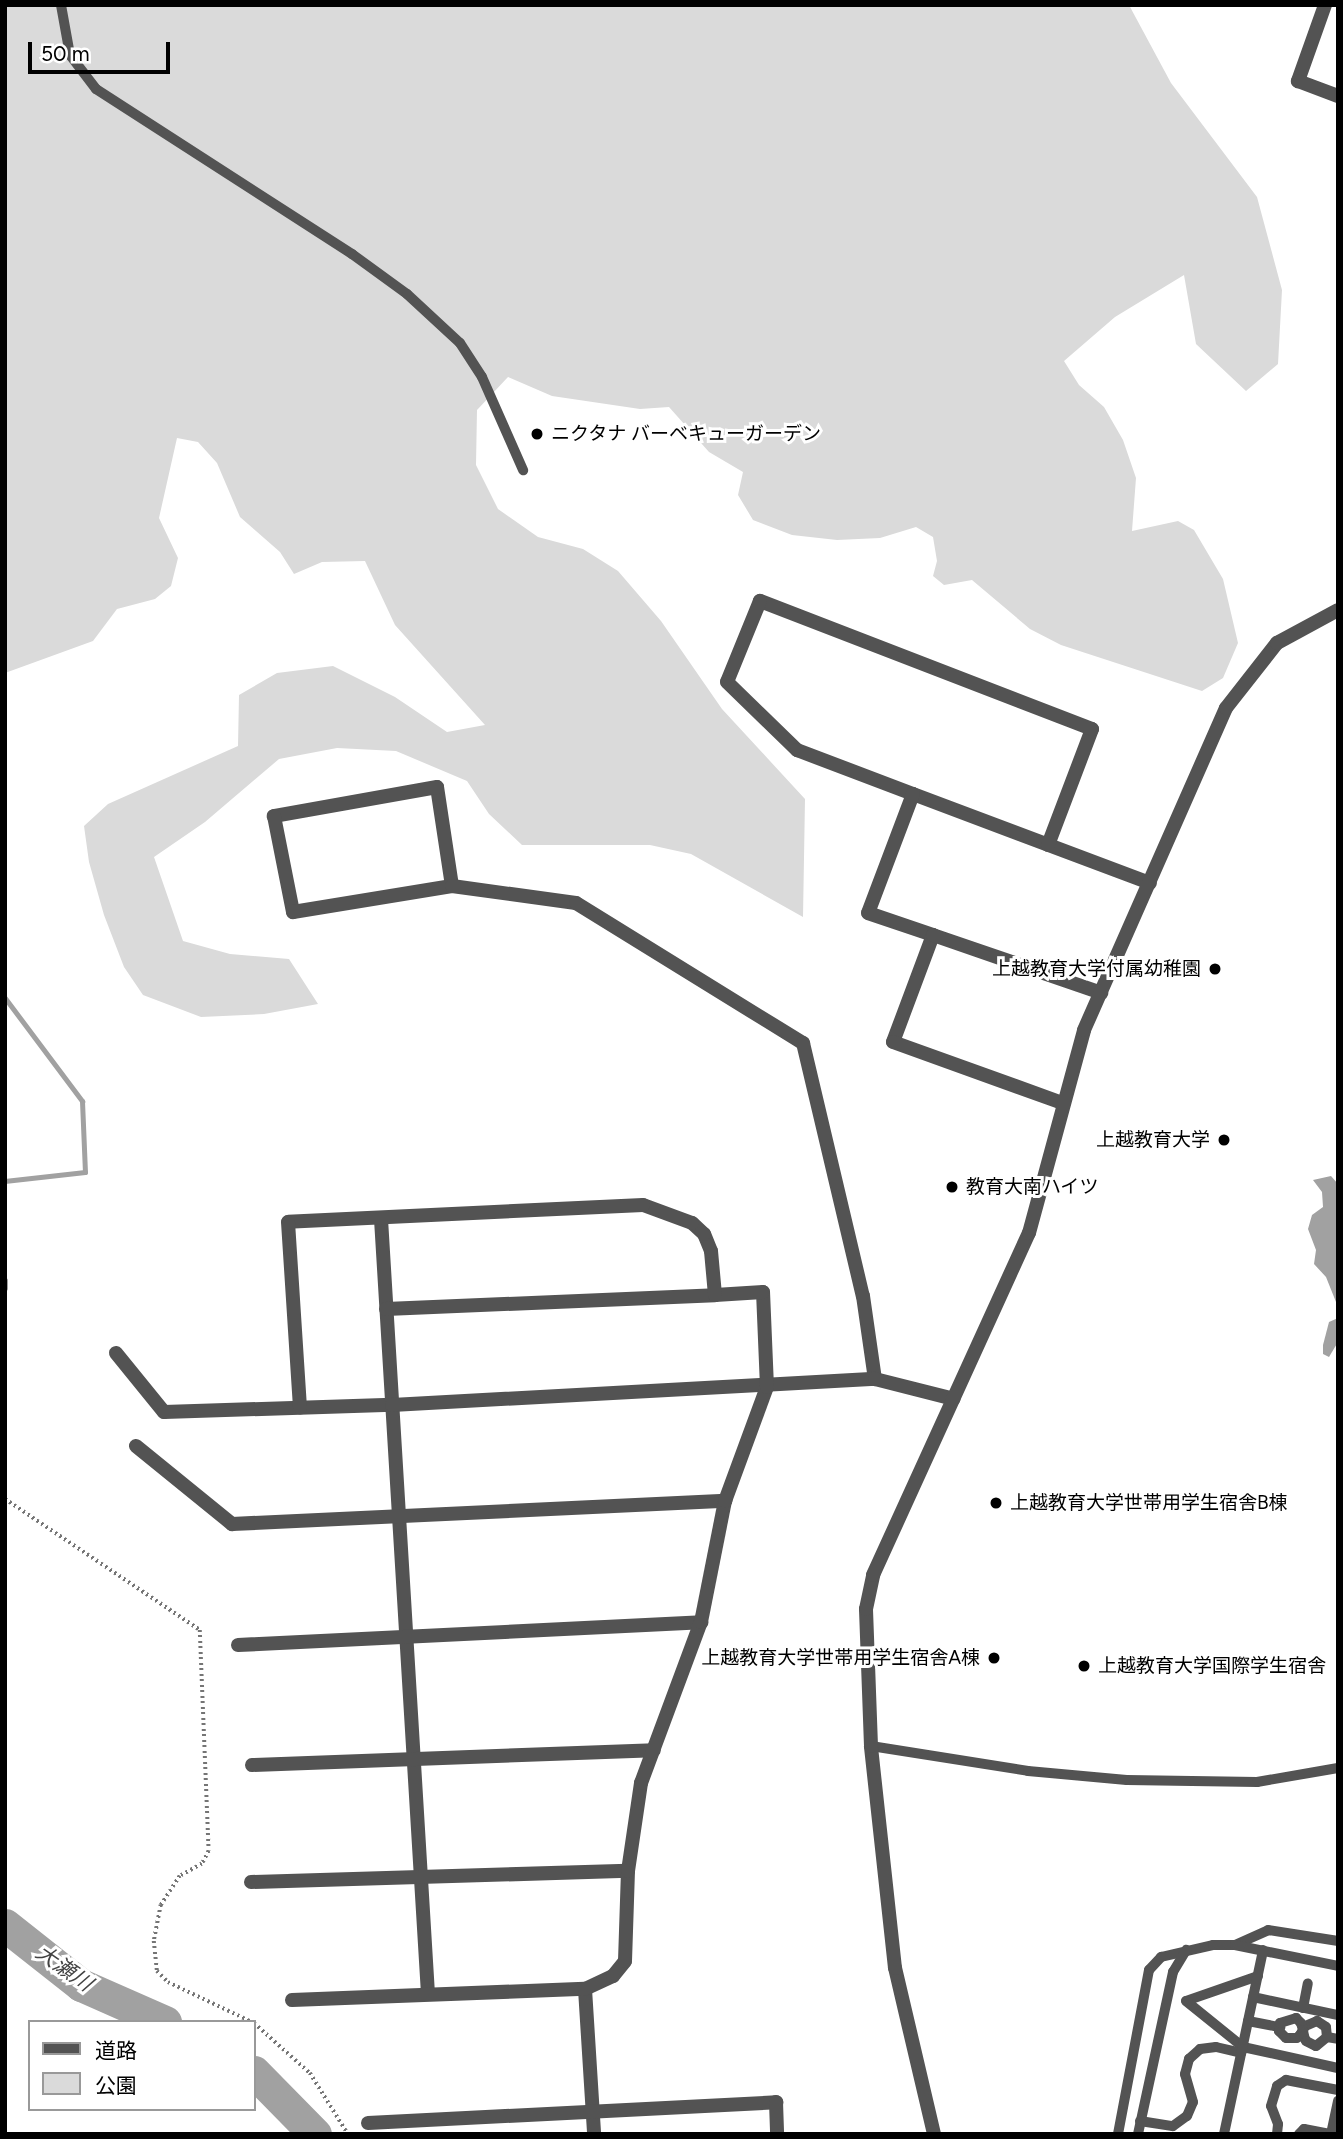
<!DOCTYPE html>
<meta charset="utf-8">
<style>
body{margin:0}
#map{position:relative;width:1343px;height:2139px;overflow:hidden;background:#fff;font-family:Figtree,"Noto Sans JP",sans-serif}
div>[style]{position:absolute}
.green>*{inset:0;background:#dadada}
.water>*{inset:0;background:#a1a1a1}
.stream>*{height:5px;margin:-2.5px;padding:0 2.5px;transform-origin:2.5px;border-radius:2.5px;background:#a1a1a1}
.river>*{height:33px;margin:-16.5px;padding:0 16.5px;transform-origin:16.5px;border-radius:16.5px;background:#a1a1a1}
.path>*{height:3.5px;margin-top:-1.75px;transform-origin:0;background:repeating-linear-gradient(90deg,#757575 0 2px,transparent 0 5.5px)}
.service>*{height:10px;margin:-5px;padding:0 5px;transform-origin:5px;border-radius:5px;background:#535353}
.minor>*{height:14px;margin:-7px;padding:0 7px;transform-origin:7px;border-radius:7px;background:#535353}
.tertiary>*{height:14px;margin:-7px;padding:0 7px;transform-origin:7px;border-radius:7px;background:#535353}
.dots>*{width:19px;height:19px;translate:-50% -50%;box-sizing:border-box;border:4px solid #fff;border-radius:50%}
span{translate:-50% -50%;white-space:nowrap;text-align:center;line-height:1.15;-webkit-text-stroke:6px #fff;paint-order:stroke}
.poi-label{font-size:19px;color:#000}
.left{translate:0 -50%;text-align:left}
.right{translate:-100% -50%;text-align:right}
.water-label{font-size:21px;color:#424242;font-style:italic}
.frame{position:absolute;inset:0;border:7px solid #000;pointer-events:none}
.legend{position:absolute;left:28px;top:2020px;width:228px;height:91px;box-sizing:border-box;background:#fff;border:2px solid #999;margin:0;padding:9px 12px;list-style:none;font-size:21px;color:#000}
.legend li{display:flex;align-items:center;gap:14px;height:35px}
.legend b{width:35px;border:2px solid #999}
.scale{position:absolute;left:28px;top:42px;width:142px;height:32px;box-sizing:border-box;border:4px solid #000;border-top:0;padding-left:9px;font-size:21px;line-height:24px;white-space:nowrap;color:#000;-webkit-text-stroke:5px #fff;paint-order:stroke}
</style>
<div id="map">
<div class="green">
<div style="clip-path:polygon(5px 5px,1129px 5px,1171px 83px,1257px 197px,1282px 290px,1278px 364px,1246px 391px,1196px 344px,1184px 275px,1115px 317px,1064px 361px,1079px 385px,1104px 407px,1123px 440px,1136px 478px,1132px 531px,1178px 521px,1194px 530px,1223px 579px,1238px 643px,1223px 678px,1202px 691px,1061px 645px,1030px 629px,972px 580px,944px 585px,933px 576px,937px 561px,933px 537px,916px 527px,880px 538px,837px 540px,792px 535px,753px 520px,738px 495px,743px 472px,709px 452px,669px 407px,640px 409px,552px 396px,508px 377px,477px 410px,476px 465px,498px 509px,538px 537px,583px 549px,618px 571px,661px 621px,722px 709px,805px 799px,803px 917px,691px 854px,650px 845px,522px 845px,489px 814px,467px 781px,396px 751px,337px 748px,279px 759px,205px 822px,154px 857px,183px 941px,230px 954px,289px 959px,318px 1004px,264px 1014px,201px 1017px,143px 995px,124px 967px,104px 915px,89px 862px,84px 826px,108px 804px,238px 746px,239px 695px,277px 673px,333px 666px,395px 697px,447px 732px,485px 725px,395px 625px,365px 561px,322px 562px,294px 574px,280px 552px,240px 517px,217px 463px,198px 442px,177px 438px,159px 518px,178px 558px,171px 586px,155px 599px,117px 609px,93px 641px,5px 673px)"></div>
</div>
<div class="water">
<div style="clip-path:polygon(1331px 1176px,1338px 1184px,1338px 1307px,1326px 1277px,1314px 1264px,1316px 1250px,1308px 1229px,1312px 1215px,1323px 1207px,1322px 1192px,1313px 1180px)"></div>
<div style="clip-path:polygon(1338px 1318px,1338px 1342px,1329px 1357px,1323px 1354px,1323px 1345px,1329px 1322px)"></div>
</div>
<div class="stream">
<div style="left:5px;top:998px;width:129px;rotate:53.2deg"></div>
<div style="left:82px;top:1101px;width:71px;rotate:87.6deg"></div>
<div style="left:85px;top:1172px;width:81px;rotate:173.6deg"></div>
<div style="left:5px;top:1280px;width:8px;rotate:90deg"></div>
</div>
<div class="river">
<div style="left:5px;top:1925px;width:97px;rotate:38.3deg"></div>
<div style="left:81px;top:1985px;width:92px;rotate:23.8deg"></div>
<div style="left:254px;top:2072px;width:87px;rotate:45.5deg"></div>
</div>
<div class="path">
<div style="left:5px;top:1499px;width:235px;rotate:33.9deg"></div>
<div style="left:200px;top:1630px;width:221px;rotate:87.7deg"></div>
<div style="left:209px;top:1851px;width:15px;rotate:118deg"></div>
<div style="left:202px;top:1864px;width:25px;rotate:151deg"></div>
<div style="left:180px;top:1876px;width:35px;rotate:123deg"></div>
<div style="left:161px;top:1905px;width:37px;rotate:101deg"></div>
<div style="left:154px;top:1941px;width:30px;rotate:84deg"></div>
<div style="left:157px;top:1971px;width:16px;rotate:45deg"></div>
<div style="left:168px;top:1982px;width:93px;rotate:25.5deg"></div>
<div style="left:254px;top:2023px;width:75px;rotate:41.8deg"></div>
<div style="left:310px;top:2073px;width:72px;rotate:58.1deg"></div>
</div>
<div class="service">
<div style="left:61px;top:5px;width:51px;rotate:79.8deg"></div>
<div style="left:70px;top:55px;width:43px;rotate:52.6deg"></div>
<div style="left:96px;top:89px;width:305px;rotate:32.8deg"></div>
<div style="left:352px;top:254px;width:68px;rotate:36deg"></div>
<div style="left:407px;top:294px;width:72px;rotate:42.8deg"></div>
<div style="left:460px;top:343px;width:40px;rotate:57.1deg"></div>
<div style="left:482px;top:377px;width:102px;rotate:66.2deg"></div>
<div style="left:871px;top:1746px;width:159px;rotate:9deg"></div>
<div style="left:1028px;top:1771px;width:99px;rotate:5.2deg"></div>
<div style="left:1127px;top:1780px;width:130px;rotate:0.9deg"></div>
<div style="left:1257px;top:1782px;width:82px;rotate:-9.8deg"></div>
<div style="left:1235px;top:1945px;width:36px;rotate:-24deg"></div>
<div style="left:1268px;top:1930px;width:71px;rotate:8.9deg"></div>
<div style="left:1258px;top:1976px;width:76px;rotate:160.9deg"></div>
<div style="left:1186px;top:2001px;width:73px;rotate:38.9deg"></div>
<div style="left:1243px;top:2047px;width:97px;rotate:12.5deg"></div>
<div style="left:1253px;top:1997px;width:87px;rotate:12deg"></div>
<div style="left:1303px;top:2008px;width:25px;rotate:-79deg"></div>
<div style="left:1248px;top:2021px;width:33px;rotate:11deg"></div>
<div style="left:1327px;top:2037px;width:10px;rotate:-96deg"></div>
<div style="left:1326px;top:2027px;width:11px;rotate:-146deg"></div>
<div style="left:1317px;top:2021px;width:13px;rotate:157deg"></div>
<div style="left:1305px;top:2026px;width:4px;rotate:117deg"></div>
<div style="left:1303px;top:2030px;width:6px;rotate:121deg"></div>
<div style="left:1300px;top:2035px;width:4px;rotate:135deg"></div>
<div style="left:1297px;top:2038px;width:11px;rotate:180deg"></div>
<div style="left:1286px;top:2038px;width:10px;rotate:-135deg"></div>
<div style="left:1279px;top:2031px;width:8px;rotate:-83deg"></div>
<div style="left:1280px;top:2023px;width:17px;rotate:-17deg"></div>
<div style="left:1296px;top:2018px;width:7px;rotate:45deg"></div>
<div style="left:1301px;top:2023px;width:7px;rotate:74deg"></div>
<div style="left:1303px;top:2030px;width:6px;rotate:81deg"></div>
<div style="left:1304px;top:2036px;width:5px;rotate:68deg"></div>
<div style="left:1306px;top:2041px;width:11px;rotate:27deg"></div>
<div style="left:1316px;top:2046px;width:14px;rotate:-39deg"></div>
<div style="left:1327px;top:2037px;width:11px;rotate:10deg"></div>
<div style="left:1140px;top:2121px;width:33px;rotate:9deg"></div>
<div style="left:1173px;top:2126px;width:17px;rotate:-36deg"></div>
<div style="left:1187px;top:2116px;width:15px;rotate:-67deg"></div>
<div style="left:1193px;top:2102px;width:29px;rotate:-106deg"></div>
<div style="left:1185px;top:2074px;width:16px;rotate:-75deg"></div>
<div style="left:1189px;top:2059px;width:15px;rotate:-42deg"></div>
<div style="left:1200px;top:2049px;width:16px;rotate:-7deg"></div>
<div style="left:1216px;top:2047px;width:26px;rotate:13deg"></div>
<div style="left:1118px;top:2134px;width:167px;rotate:-79.3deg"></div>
<div style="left:1149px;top:1970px;width:18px;rotate:-47deg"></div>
<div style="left:1161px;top:1957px;width:53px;rotate:-13deg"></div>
<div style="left:1213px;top:1945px;width:22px"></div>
<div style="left:1235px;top:1945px;width:105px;rotate:11.5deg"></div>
<div style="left:1138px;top:2134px;width:166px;rotate:-77.8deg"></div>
<div style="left:1173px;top:1972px;width:26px;rotate:-59deg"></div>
<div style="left:1224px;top:2134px;width:188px;rotate:-78deg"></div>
<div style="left:1277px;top:2134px;width:10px;rotate:-84deg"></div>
<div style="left:1278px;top:2124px;width:19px;rotate:-111deg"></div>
<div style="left:1271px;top:2106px;width:21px;rotate:-73deg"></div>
<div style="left:1277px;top:2086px;width:11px;rotate:-34deg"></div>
<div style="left:1286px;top:2080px;width:53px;rotate:10.9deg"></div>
<div style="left:1299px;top:2134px;width:7px;rotate:-45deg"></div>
<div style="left:1304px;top:2129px;width:25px;rotate:11deg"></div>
<div style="left:1331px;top:2134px;width:34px;rotate:-78deg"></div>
</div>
<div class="minor">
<div style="left:1325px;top:5px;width:81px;rotate:109.6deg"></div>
<div style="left:1298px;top:81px;width:43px;rotate:20.6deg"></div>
<div style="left:913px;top:794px;width:253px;rotate:20.6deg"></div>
<div style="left:1048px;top:845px;width:124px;rotate:-69.2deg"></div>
<div style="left:1092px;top:729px;width:356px;rotate:-158.9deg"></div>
<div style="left:760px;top:601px;width:87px;rotate:112.2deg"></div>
<div style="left:727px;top:682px;width:98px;rotate:44.2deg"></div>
<div style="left:797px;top:750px;width:124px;rotate:20.8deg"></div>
<div style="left:913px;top:794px;width:127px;rotate:110.7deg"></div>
<div style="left:868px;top:913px;width:69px;rotate:18.7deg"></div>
<div style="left:933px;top:935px;width:114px;rotate:110.5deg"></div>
<div style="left:893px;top:1042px;width:180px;rotate:19.8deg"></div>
<div style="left:452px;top:886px;width:100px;rotate:-98.6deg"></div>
<div style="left:437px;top:787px;width:166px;rotate:169.9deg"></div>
<div style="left:274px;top:816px;width:98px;rotate:78.8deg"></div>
<div style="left:293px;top:912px;width:161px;rotate:-9.3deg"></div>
<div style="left:452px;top:886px;width:125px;rotate:7.8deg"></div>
<div style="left:576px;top:903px;width:267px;rotate:31.7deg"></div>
<div style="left:803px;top:1043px;width:260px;rotate:76.7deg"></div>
<div style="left:863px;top:1296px;width:84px;rotate:81.8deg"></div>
<div style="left:933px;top:935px;width:178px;rotate:19deg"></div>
<div style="left:381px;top:1219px;width:775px;rotate:86.53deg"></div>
<div style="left:386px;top:1309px;width:329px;rotate:-2.4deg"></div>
<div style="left:116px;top:1353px;width:76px;rotate:50.9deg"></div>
<div style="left:164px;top:1412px;width:228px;rotate:-1.8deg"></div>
<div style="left:392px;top:1405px;width:484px;rotate:-3.1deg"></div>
<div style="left:875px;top:1379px;width:81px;rotate:14.2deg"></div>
<div style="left:136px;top:1446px;width:124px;rotate:39.1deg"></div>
<div style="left:232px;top:1524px;width:494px;rotate:-2.7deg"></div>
<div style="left:238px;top:1645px;width:464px;rotate:-2.8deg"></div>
<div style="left:252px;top:1765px;width:402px;rotate:-2.1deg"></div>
<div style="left:251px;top:1882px;width:377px;rotate:-1.7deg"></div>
<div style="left:585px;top:1989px;width:145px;rotate:86.4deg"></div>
<div style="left:292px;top:2000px;width:293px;rotate:-2.2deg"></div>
<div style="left:585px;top:1989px;width:31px;rotate:-25deg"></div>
<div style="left:613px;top:1976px;width:19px;rotate:-51deg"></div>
<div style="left:625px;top:1961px;width:90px;rotate:-88.1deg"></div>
<div style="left:628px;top:1871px;width:89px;rotate:-81.6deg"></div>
<div style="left:641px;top:1783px;width:172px;rotate:-69.6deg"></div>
<div style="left:701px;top:1622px;width:123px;rotate:-78.8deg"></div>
<div style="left:725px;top:1501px;width:121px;rotate:-69.8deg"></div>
<div style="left:767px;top:1387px;width:95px;rotate:-92.4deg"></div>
<div style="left:763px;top:1292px;width:48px;rotate:176.4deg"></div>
<div style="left:715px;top:1295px;width:44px;rotate:-95.2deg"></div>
<div style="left:711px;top:1251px;width:18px;rotate:-112deg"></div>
<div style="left:704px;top:1234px;width:16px;rotate:-137deg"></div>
<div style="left:692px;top:1223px;width:52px;rotate:-159.8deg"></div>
<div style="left:643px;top:1205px;width:355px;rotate:177.3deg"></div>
<div style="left:288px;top:1222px;width:186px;rotate:86.3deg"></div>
<div style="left:368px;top:2123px;width:409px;rotate:-2.9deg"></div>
<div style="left:776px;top:2102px;width:32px;rotate:88deg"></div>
</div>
<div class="tertiary">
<div style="left:934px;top:2134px;width:171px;rotate:-103.2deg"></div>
<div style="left:895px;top:1968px;width:223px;rotate:-96.2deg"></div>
<div style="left:871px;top:1746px;width:137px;rotate:-92.1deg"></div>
<div style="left:866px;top:1609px;width:35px;rotate:-78deg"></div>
<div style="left:873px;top:1575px;width:376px;rotate:-65.5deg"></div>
<div style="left:1029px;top:1233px;width:210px;rotate:-74.8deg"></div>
<div style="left:1084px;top:1030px;width:352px;rotate:-66.2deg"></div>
<div style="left:1226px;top:708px;width:83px;rotate:-51.9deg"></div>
<div style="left:1277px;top:643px;width:69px;rotate:-28.4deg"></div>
</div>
<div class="dots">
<div style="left:537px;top:434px;background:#000"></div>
<div style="left:1215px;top:969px;background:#000"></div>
<div style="left:1224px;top:1140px;background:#000"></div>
<div style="left:952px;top:1187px;background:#000"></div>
<div style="left:996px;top:1503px;background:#000"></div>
<div style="left:994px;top:1658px;background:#000"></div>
<div style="left:1084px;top:1666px;background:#000"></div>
</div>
<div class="poi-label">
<span class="left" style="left:551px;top:434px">ニクタナ バーベキューガーデン</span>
<span class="right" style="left:1201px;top:969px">上越教育大学付属幼稚園</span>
<span class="right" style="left:1210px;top:1140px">上越教育大学</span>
<span class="left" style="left:966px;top:1187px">教育大南ハイツ</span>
<span class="left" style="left:1010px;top:1503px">上越教育大学世帯用学生宿舎B棟</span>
<span class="right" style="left:980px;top:1658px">上越教育大学世帯用学生宿舎A棟</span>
<span class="left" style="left:1098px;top:1666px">上越教育大学国際学生宿舎</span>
</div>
<div class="water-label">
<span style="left:64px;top:1968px;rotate:35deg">大瀬川</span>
</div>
<div class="frame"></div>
<ul class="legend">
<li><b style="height:9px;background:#535353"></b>道路</li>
<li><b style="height:19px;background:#dadada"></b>公園</li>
</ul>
<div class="scale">50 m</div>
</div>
